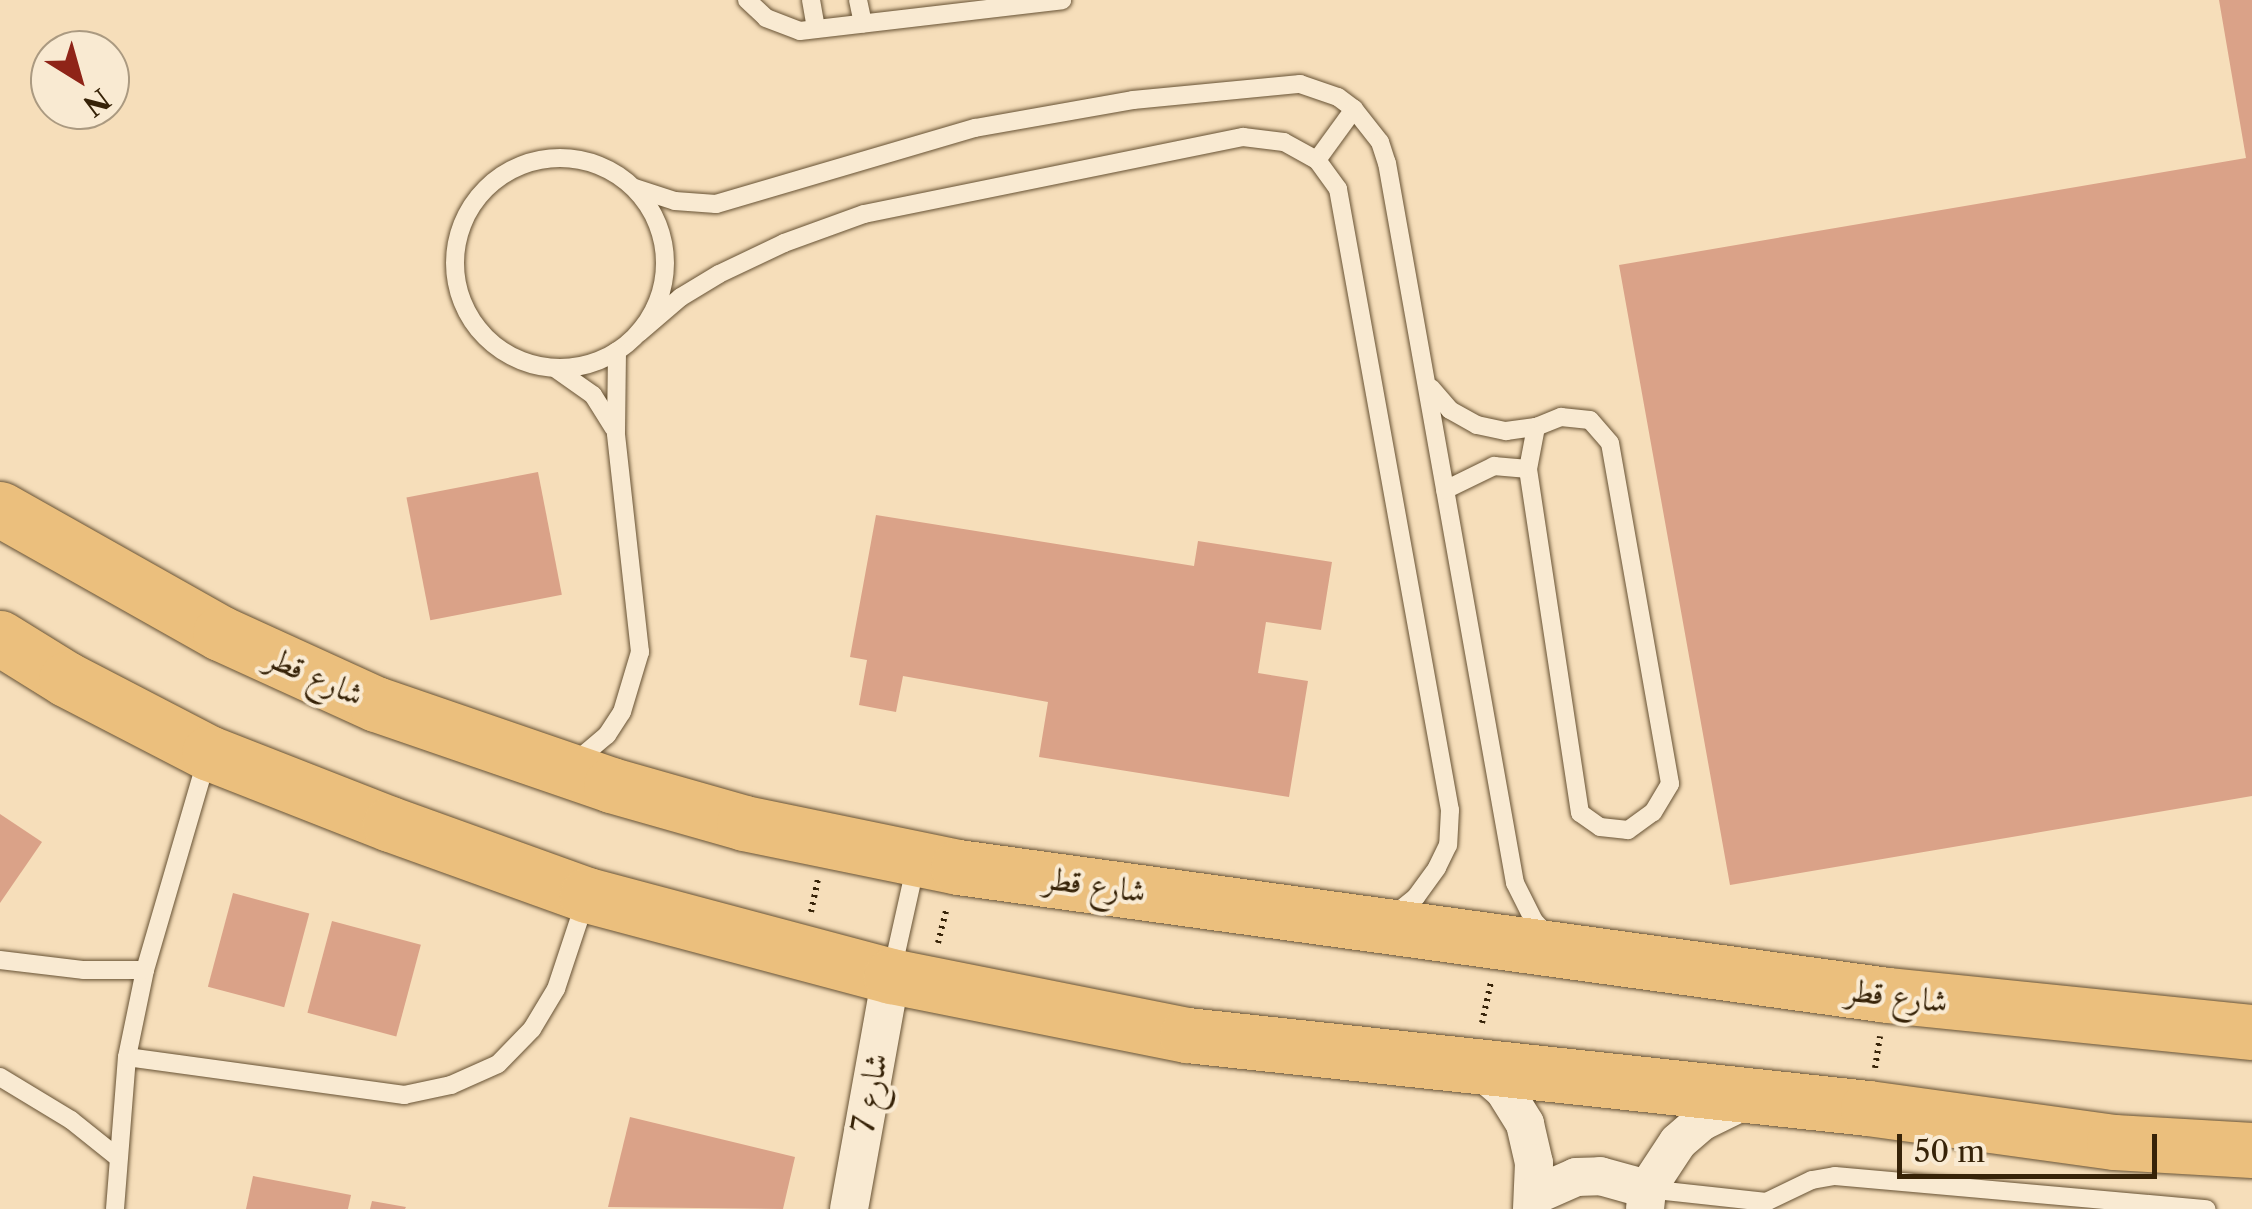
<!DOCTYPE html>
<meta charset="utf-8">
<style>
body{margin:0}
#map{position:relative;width:2252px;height:1209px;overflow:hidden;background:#f6deba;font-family:"Libre Caslon Text",Amiri,serif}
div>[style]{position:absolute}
.building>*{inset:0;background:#daa288;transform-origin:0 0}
.path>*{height:6px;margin-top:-3px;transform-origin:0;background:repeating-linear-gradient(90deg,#372308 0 2.5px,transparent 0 7.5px)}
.roads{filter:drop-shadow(0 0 2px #675234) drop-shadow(0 0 2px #675234)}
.service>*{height:18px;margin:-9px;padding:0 9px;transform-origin:9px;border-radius:9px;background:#f9ead2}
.service>.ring{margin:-9px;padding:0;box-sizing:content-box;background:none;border:18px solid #f9ead2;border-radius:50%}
.minor>*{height:38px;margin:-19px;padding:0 19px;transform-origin:19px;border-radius:19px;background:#f9ead2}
.primary>*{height:55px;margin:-27.5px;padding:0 27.5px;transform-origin:27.5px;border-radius:27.5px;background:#ebbf7d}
span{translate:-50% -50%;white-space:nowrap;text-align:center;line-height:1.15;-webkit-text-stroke:8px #f9ead2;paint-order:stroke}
.street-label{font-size:32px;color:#372308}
.north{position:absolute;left:30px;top:30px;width:100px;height:100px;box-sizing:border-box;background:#f9ead2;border:2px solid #ab9a81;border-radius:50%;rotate:143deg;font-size:28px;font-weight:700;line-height:40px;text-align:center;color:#372308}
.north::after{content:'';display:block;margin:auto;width:35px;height:45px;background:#8f2418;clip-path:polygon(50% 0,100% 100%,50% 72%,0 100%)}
.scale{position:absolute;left:1897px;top:1134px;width:260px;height:45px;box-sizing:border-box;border:5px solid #372308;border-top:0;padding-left:12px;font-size:30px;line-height:35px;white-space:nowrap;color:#372308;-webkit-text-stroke:8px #f9ead2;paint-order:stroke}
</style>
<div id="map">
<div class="building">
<div style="clip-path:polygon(2219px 0,2252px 0,2252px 796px,1730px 885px,1619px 265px,2246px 158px)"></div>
<div style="left:538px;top:472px;width:125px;height:134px;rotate:79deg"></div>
<div style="clip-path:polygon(876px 515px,1194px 566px,1198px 541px,1332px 562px,1321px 630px,1266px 622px,1258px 673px,1308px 681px,1289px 797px,1039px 757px,1048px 702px,903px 676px,896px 712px,859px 705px,867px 660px,850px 657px)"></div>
<div style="clip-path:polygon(0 814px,42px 842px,0 903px)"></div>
<div style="left:233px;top:893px;width:79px;height:97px;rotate:15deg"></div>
<div style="left:332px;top:921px;width:92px;height:95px;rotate:15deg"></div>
<div style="clip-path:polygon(630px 1117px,795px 1157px,783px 1209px,608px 1207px)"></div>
<div style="clip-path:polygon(253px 1176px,351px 1195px,348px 1209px,246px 1209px)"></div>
<div style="clip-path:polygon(372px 1201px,406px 1207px,405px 1209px,370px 1209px)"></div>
</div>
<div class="path">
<div style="left:811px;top:912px;width:33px;rotate:-78deg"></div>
<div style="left:938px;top:943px;width:37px;rotate:-76deg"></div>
<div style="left:1482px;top:1023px;width:42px;rotate:-77.6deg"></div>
<div style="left:1875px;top:1068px;width:32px;rotate:-81deg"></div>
</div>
<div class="roads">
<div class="service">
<div style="left:747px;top:0;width:26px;rotate:43deg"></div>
<div style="left:766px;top:18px;width:36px;rotate:21deg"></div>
<div style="left:800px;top:31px;width:264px;rotate:-6.7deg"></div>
<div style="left:811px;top:0;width:29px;rotate:80deg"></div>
<div style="left:858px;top:0;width:24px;rotate:78deg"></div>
<div class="ring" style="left:455px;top:158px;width:192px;height:192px"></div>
<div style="left:1317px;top:160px;width:63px;rotate:-54deg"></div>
<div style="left:635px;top:188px;width:42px;rotate:18deg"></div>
<div style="left:675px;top:201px;width:41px;rotate:4.2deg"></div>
<div style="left:716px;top:204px;width:270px;rotate:-16.4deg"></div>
<div style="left:975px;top:128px;width:160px;rotate:-10deg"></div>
<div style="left:1133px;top:100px;width:168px;rotate:-5.5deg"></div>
<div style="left:1300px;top:84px;width:40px;rotate:18.9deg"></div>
<div style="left:1338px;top:97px;width:20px;rotate:37deg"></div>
<div style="left:1354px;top:109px;width:42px;rotate:51.8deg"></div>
<div style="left:1380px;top:142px;width:22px;rotate:72deg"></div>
<div style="left:1387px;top:163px;width:731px;rotate:79.92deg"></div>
<div style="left:1515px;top:883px;width:42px;rotate:63.4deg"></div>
<div style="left:1534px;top:921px;width:21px;rotate:47deg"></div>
<div style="left:639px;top:333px;width:55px;rotate:-40.6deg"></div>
<div style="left:681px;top:297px;width:44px;rotate:-31.2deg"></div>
<div style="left:719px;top:274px;width:72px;rotate:-25.5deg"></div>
<div style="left:784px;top:243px;width:85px;rotate:-19.9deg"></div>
<div style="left:864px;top:214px;width:387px;rotate:-11.5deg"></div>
<div style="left:1243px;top:137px;width:41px;rotate:7deg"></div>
<div style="left:1284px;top:142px;width:38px;rotate:29deg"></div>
<div style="left:1317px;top:160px;width:36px;rotate:54deg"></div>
<div style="left:1338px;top:189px;width:631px;rotate:79.78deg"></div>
<div style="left:1450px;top:810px;width:35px;rotate:93deg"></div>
<div style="left:1448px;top:845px;width:25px;rotate:116deg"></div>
<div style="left:1437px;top:868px;width:36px;rotate:126deg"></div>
<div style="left:1416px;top:897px;width:27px;rotate:141deg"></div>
<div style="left:556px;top:369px;width:45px;rotate:35.1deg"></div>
<div style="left:593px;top:395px;width:39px;rotate:58deg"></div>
<div style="left:1431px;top:388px;width:29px;rotate:49deg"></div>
<div style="left:1450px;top:410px;width:31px;rotate:29deg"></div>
<div style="left:1477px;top:425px;width:30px;rotate:12deg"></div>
<div style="left:1506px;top:431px;width:30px;rotate:-8deg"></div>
<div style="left:1536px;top:427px;width:27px;rotate:-22deg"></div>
<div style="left:1561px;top:417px;width:29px;rotate:6deg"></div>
<div style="left:1590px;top:420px;width:30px;rotate:49deg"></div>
<div style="left:1610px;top:443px;width:346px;rotate:80deg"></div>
<div style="left:1670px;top:784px;width:33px;rotate:121deg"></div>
<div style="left:1653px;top:812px;width:31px;rotate:144deg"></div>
<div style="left:1628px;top:830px;width:28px;rotate:-174deg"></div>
<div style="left:1600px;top:827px;width:24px;rotate:-145deg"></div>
<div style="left:1580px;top:813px;width:348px;rotate:-98.6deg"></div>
<div style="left:1528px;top:469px;width:43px;rotate:-79.2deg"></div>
<div style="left:1445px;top:490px;width:55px;rotate:-26.1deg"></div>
<div style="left:1494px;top:466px;width:34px;rotate:5deg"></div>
<div style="left:575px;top:762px;width:42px;rotate:-40.2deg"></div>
<div style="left:607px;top:735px;width:27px;rotate:-57deg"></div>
<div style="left:622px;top:712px;width:63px;rotate:-73.3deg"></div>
<div style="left:640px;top:652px;width:220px;rotate:-96.3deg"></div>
<div style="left:616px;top:433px;width:82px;rotate:-89.3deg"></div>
<div style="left:0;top:960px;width:85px;rotate:6.8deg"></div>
<div style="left:84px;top:970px;width:61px"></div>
<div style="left:892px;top:971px;width:110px;rotate:-77.4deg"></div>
<div style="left:127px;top:1057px;width:280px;rotate:7.8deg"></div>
<div style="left:404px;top:1095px;width:48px;rotate:-12deg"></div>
<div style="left:451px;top:1085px;width:51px;rotate:-24.1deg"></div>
<div style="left:498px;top:1064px;width:49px;rotate:-45.8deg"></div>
<div style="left:532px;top:1029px;width:47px;rotate:-59deg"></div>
<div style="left:556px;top:989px;width:95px;rotate:-71.6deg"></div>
<div style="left:0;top:1077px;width:83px;rotate:31.2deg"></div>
<div style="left:71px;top:1120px;width:58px;rotate:38.7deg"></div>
<div style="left:1647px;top:1189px;width:120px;rotate:6.2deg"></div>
<div style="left:1766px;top:1202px;width:51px;rotate:-25.6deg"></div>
<div style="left:1812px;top:1180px;width:23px;rotate:-10deg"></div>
<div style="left:1835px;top:1176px;width:373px;rotate:5.1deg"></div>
<div style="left:115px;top:1209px;width:152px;rotate:-85.5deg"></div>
<div style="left:127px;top:1057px;width:89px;rotate:-78.3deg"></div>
<div style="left:145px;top:970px;width:221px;rotate:-73.7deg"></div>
</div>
<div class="minor">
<div style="left:1474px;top:1064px;width:40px;rotate:41deg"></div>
<div style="left:1504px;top:1090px;width:40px;rotate:58deg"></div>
<div style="left:1525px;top:1124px;width:40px;rotate:77deg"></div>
<div style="left:1534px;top:1163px;width:46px;rotate:92.5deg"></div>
<div style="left:1533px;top:1196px;width:47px;rotate:-23.8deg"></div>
<div style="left:1576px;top:1177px;width:24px;rotate:-2deg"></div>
<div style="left:1600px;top:1176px;width:49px;rotate:15.5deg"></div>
<div style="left:849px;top:1209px;width:237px;rotate:-79.8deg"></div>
<div style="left:1645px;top:1209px;width:20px;rotate:-84deg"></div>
<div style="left:1647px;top:1189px;width:56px;rotate:-56.6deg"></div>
<div style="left:1678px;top:1142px;width:30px;rotate:-41deg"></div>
<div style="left:1701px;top:1122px;width:55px;rotate:-26.1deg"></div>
</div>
<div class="primary">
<div style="left:0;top:509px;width:253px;rotate:29.4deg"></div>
<div style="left:220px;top:633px;width:171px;rotate:24.5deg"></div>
<div style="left:376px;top:704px;width:249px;rotate:19deg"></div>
<div style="left:611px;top:785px;width:138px;rotate:15.9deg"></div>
<div style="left:744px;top:823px;width:218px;rotate:11.6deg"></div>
<div style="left:958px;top:867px;width:938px;rotate:7.84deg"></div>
<div style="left:1887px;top:995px;width:367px;rotate:5.8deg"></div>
<div style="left:0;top:638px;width:78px;rotate:31.8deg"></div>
<div style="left:66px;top:679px;width:161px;rotate:27.4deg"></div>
<div style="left:209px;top:753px;width:194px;rotate:21.4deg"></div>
<div style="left:390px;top:824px;width:209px;rotate:19.8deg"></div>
<div style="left:587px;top:895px;width:315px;rotate:14.9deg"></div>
<div style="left:891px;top:976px;width:302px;rotate:11.3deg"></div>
<div style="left:1187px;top:1035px;width:685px;rotate:6.12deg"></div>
<div style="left:1868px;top:1108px;width:248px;rotate:7.9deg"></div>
<div style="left:2114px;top:1142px;width:138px;rotate:3.3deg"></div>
</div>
</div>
<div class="street-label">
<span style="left:315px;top:676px;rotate:24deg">شارع قطر</span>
<span style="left:1095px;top:885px;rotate:8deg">شارع قطر</span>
<span style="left:1897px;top:996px;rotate:7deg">شارع قطر</span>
<span style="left:870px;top:1093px;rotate:-80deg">شارع 7</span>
</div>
<div class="north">N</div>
<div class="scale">50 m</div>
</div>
